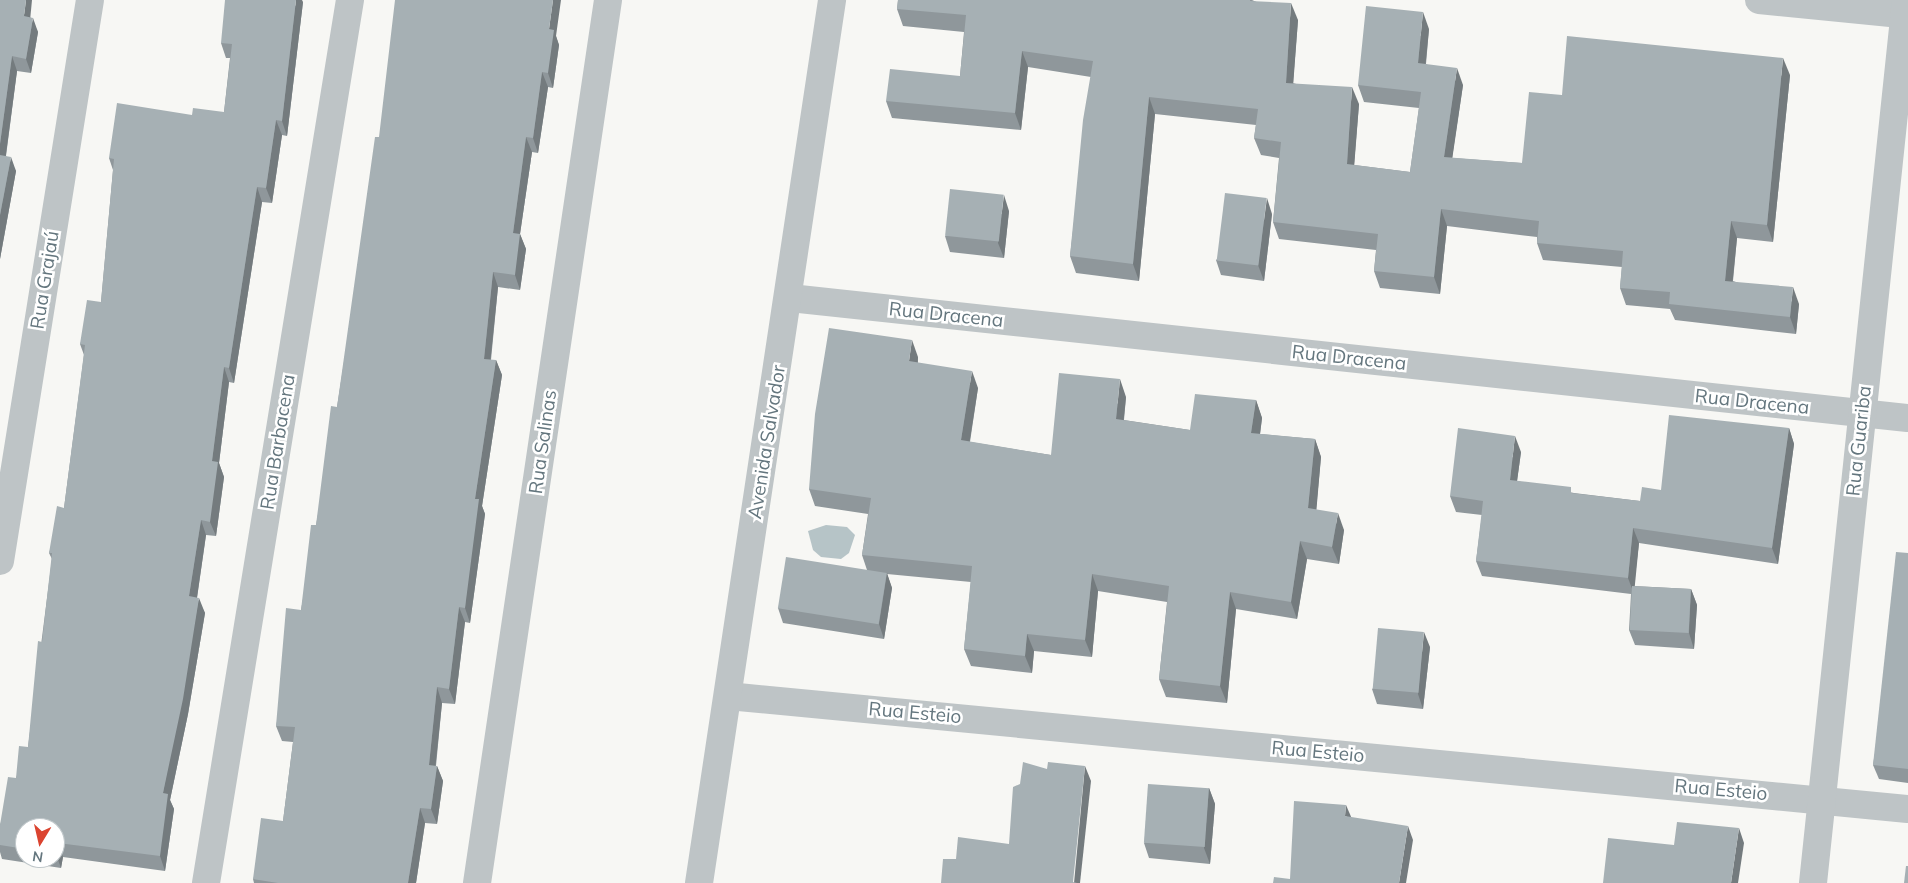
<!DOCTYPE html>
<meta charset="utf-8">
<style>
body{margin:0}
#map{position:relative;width:1908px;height:883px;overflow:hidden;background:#f7f7f4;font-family:Mulish,sans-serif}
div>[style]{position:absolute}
.water>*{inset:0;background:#b6c4c7}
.minor>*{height:28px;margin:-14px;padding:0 14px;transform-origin:14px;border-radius:14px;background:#bec4c6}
.wall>*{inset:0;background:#8f979b}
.shaded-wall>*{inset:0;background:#747b7e}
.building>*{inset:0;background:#a6b0b4;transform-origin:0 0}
span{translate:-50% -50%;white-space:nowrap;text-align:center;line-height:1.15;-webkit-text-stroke:5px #fff;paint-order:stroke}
.street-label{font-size:19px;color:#64767e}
.north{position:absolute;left:15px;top:818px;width:50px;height:50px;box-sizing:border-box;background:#fff;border:1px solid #c1c8cb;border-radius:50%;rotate:189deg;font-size:14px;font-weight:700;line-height:20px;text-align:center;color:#64767e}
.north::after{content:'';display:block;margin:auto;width:18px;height:22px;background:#db4430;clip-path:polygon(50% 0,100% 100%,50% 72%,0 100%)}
</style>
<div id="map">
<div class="water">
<div style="clip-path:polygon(826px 525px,847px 527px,855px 535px,849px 553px,841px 559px,821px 557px,813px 550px,808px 531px)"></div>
</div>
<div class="minor">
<div style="left:1759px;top:0;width:150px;rotate:5.7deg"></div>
<div style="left:790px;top:298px;width:1124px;rotate:6.13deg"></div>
<div style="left:0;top:561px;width:568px;rotate:-80.89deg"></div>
<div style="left:728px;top:696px;width:1185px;rotate:5.47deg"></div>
<div style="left:206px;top:883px;width:895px;rotate:-80.74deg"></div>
<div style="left:477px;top:883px;width:893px;rotate:-81.56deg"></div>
<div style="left:699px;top:883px;width:893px;rotate:-81.43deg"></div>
<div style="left:1813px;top:883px;width:888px;rotate:-83.99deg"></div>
</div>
<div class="wall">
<div style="clip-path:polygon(0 0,30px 17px,38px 32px,31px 73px,17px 71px,6px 156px,16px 171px,0 259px)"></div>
<div style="clip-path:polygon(898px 0,1252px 0,1298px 20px,1293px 83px,1359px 104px,1354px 165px,1410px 172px,1419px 108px,1364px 102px,1358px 85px,1429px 29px,1426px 64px,1463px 85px,1452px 158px,1522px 163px,1562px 95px,1790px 75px,1773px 242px,1737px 238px,1733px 281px,1799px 304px,1796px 334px,1675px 320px,1670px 309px,1626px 305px,1620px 288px,1622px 267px,1543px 260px,1537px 243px,1537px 237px,1447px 226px,1440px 294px,1380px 288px,1374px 271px,1376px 250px,1279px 239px,1273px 222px,1279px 158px,1261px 155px,1254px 138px,1256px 125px,1155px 114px,1139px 281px,1076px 273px,1070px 256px,1091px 77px,1028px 67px,1021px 130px,892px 118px,886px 101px,960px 76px,964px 32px,903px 26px,897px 9px)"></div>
<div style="clip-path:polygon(evenodd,303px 2px,287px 136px,282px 135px,272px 203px,262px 202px,234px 383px,229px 382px,219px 463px,224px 477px,216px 536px,206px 535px,197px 598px,205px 613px,188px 714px,170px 800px,174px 809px,165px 871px,63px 857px,61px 868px,2px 859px,0 852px,0 825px,16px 778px,28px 747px,52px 559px,49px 553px,64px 508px,84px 355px,80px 344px,101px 302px,113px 170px,109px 158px,192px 115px,224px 112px,230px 58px,226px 58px,221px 43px,303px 2px,25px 828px,55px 828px,55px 858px,25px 858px,25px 828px)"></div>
<div style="clip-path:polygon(556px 36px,559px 45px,553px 88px,548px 87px,538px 153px,532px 152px,520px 234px,526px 249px,520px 290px,498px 287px,491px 360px,496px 360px,502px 375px,482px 506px,485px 514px,476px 579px,470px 623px,465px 622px,455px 704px,442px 703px,436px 766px,437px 766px,443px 781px,437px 824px,425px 823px,416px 883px,254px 883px,253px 879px,283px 821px,293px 742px,282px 741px,276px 726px,301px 610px,337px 407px,379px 137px)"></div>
<div style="clip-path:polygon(1009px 211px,1004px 258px,950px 252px,945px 236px)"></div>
<div style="clip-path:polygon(1272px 214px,1264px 281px,1221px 275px,1216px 260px)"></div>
<div style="clip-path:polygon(918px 357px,918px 363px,978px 388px,970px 442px,1051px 455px,1126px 397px,1124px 420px,1190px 430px,1256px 400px,1262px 418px,1260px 434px,1315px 439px,1321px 457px,1316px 510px,1344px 530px,1339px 564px,1307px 559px,1297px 619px,1236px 609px,1227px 703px,1166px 697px,1159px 679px,1167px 602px,1098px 591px,1092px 657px,1034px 651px,1032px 673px,971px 666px,964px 649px,971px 582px,887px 574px,892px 588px,884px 639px,783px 623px,778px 608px,867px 570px,862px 555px,868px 514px,815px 506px,809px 489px)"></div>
<div style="clip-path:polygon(1789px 428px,1794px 444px,1778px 564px,1639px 543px,1634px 586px,1691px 589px,1697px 605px,1694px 649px,1635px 645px,1629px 630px,1631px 594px,1482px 576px,1476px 561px,1482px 515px,1456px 512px,1450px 496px,1521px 452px,1517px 481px,1574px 493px,1640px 501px)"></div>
<div style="clip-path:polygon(1908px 553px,1908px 783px,1879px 779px,1873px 765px)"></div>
<div style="clip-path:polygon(1430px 647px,1423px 709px,1377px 704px,1372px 689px)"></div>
<div style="clip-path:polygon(1209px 788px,1215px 804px,1210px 864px,1149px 858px,1144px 843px)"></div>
</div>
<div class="shaded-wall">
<div style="clip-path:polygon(26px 0,32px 0,29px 31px,24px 16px)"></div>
<div style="clip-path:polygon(296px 0,302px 0,303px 2px,287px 136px,282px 121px)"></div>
<div style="clip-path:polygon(553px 0,561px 0,556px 36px,559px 45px,553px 88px,548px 73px,549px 29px)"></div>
<div style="clip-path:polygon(1291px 3px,1298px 20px,1292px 100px,1286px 83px)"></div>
<div style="clip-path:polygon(1423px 12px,1429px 29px,1424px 80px,1418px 63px)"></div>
<div style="clip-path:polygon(33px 18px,38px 32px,31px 73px,26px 59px)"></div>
<div style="clip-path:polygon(1022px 51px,1028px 67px,1021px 130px,1015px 113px)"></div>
<div style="clip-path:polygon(12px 56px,17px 71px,4px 169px,0 159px,0 144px)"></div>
<div style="clip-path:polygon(1783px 58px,1790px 75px,1773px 242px,1767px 225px)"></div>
<div style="clip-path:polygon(1457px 68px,1463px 85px,1450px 174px,1444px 157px)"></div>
<div style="clip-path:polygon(542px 72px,548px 87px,538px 153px,533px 138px)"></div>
<div style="clip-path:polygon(1352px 87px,1359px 104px,1353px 181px,1347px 164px)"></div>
<div style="clip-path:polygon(1149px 97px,1155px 114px,1139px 281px,1133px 264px)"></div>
<div style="clip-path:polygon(276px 120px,282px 135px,272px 203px,266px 188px)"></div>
<div style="clip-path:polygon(526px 137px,532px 152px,520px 234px,526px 249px,520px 290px,515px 275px,513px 233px)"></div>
<div style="clip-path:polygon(11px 157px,16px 171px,0 259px,0 215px)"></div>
<div style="clip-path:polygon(257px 187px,262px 202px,234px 383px,229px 368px)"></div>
<div style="clip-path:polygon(1004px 195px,1009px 211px,1004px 258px,998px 243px)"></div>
<div style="clip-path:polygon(1267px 198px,1272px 214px,1264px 281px,1258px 265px)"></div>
<div style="clip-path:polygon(1441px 209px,1447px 226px,1440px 294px,1434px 277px)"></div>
<div style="clip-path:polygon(1731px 221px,1737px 238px,1731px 297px,1725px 281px)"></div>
<div style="clip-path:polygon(493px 272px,498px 287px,489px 374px,484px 359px)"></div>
<div style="clip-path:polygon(1793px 287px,1799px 304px,1796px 334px,1790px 317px)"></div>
<div style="clip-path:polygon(912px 340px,918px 357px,916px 379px,909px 361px)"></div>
<div style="clip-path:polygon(496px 360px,502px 375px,482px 506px,485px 514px,470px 623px,465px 608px,475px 499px)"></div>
<div style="clip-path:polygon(224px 367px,229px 382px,219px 463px,224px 477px,216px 536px,210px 522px,212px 461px)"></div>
<div style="clip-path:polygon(972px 371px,978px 388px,967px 458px,961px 440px)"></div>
<div style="clip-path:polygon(1120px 379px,1126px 397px,1122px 436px,1116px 419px)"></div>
<div style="clip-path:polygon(1256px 400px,1262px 418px,1258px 450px,1251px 433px)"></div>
<div style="clip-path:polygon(1789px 428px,1794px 444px,1778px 564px,1772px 548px)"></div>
<div style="clip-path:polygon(1515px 436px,1521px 452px,1515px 496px,1510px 480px)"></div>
<div style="clip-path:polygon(1315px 439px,1321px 457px,1315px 526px,1308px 508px)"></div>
<div style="clip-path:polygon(1338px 513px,1344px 530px,1339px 564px,1332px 547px)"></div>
<div style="clip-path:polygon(201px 520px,206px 535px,195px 611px,189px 596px)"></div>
<div style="clip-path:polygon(1633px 528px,1639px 543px,1634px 594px,1628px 578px)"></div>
<div style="clip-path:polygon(1300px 541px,1307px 559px,1297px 619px,1291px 602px)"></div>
<div style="clip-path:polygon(887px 573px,892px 588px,884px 639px,879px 624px)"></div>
<div style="clip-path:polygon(1092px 574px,1098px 591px,1092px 657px,1085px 640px)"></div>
<div style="clip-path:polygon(1691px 589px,1697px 605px,1694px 649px,1689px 633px)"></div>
<div style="clip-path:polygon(1230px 592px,1236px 609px,1227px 703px,1220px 686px)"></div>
<div style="clip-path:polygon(199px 598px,205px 613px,188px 714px,170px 800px,174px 809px,165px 871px,160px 856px,163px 793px)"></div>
<div style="clip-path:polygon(459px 607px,465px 622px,455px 704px,449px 689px)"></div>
<div style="clip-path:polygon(1424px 632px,1430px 647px,1423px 709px,1418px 694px)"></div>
<div style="clip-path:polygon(1027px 634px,1034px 651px,1032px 673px,1025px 656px)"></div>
<div style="clip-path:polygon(437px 687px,442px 703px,434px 780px,429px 765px)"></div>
<div style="clip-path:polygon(437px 766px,443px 781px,437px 824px,431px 809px)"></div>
<div style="clip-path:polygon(1085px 766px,1091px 781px,1080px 883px,1074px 883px)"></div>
<div style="clip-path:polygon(1209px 788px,1215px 804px,1210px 864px,1204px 848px)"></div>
<div style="clip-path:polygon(1346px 805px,1352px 819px,1345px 816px)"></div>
<div style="clip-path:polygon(420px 808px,425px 823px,416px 883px,408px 883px)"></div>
<div style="clip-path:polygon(1408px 826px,1413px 840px,1406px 883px,1399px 883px)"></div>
<div style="clip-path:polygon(1739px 828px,1744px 843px,1738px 883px,1731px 883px)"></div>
<div style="clip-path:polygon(58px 843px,63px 857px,61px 868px,56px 854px)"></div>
</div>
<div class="building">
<div style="clip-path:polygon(0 0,26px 0,24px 16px,33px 18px,26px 59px,12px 56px,0 144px)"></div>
<div style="clip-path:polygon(225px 0,296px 0,282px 121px,276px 120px,266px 188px,257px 187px,229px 368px,224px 367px,212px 461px,218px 462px,210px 522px,201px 520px,189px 596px,199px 598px,183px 699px,163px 793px,168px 794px,160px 856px,58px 843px,56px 854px,55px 853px,55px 828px,25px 828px,25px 849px,0 845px,0 825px,8px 777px,16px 778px,19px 746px,28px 747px,38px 641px,42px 642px,52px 553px,49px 553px,57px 506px,64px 508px,85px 345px,80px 344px,87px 300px,101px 302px,114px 159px,109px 158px,117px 103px,192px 115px,193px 108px,224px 112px,232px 44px,221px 43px)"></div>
<div style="clip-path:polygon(395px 0,553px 0,549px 29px,554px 30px,548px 73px,542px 72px,533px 138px,526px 137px,513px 233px,520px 234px,515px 275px,493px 272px,484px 359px,496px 360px,475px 499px,479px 499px,465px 608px,459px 607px,449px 689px,437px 687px,429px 765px,437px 766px,431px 809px,420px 808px,408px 883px,278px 883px,253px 879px,261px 818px,283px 821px,295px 727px,276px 726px,286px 608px,301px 610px,311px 525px,316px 525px,331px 406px,337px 407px,375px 137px,379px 137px)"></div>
<div style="clip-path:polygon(898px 0,1250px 0,1250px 1px,1291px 3px,1286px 83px,1352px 87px,1347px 164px,1410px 172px,1421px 92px,1358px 85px,1366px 6px,1423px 12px,1418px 63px,1457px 68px,1444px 157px,1522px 163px,1529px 92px,1562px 95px,1567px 36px,1783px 58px,1767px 225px,1731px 221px,1725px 281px,1793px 287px,1790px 317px,1669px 304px,1670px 292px,1620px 288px,1623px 251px,1537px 243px,1539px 221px,1441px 209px,1434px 277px,1374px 271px,1378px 234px,1273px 222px,1281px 142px,1254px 138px,1258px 109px,1149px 97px,1133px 264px,1070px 256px,1083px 120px,1093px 61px,1022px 51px,1015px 113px,886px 101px,890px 69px,960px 76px,966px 15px,897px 9px)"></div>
<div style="clip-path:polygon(0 155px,11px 157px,0 215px)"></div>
<div style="left:950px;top:189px;width:54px;height:47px;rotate:6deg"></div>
<div style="left:1225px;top:193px;width:42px;height:68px;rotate:7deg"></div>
<div style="clip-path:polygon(829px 328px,912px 340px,909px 361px,972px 371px,961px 440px,1051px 455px,1059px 373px,1120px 379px,1116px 419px,1190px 430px,1195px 394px,1256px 400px,1251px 433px,1315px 439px,1308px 508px,1338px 513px,1332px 547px,1300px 541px,1291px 602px,1230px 592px,1220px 686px,1159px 679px,1169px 586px,1092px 574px,1085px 640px,1027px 634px,1025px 656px,964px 649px,972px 566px,862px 555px,871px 498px,809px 489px,815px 414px)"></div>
<div style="clip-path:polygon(1669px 415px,1789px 428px,1772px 548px,1633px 528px,1628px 578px,1476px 561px,1483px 501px,1450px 496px,1458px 428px,1515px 436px,1510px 480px,1571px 487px,1571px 493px,1640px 501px,1642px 487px,1661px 490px)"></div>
<div style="clip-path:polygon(1896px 552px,1908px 553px,1908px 769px,1873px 765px)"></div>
<div style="left:786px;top:557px;width:102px;height:52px;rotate:9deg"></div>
<div style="left:1632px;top:586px;width:59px;height:44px;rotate:3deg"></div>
<div style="left:1378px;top:628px;width:46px;height:61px;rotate:5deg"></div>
<div style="clip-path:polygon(1023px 762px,1047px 769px,1048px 762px,1085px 766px,1073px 882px,1077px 883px,941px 883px,943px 859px,956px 859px,958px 837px,1009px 844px,1013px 787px,1020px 784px)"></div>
<div style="left:1148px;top:784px;width:61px;height:59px;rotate:4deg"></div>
<div style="clip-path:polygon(1294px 801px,1346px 805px,1345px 816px,1408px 826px,1399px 883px,1273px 883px,1274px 877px,1290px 879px)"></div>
<div style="clip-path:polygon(1677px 822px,1739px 828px,1731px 883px,1603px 883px,1608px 838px,1674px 845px)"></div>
<div style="clip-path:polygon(1906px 866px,1908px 866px,1908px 883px,1904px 883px)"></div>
</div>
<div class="street-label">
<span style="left:45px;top:280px;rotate:-81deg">Rua Grajaú</span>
<span style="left:946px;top:315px;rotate:6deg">Rua Dracena</span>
<span style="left:1349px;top:358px;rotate:6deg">Rua Dracena</span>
<span style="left:1752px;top:402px;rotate:6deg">Rua Dracena</span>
<span style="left:1859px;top:441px;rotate:-84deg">Rua Guariba</span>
<span style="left:278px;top:442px;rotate:-81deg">Rua Barbacena</span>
<span style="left:543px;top:442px;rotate:-82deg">Rua Salinas</span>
<span style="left:767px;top:442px;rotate:-81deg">Avenida Salvador</span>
<span style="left:915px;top:713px;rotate:5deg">Rua Esteio</span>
<span style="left:1318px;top:752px;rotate:5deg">Rua Esteio</span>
<span style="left:1721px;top:790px;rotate:5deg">Rua Esteio</span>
</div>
<div class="north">N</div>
</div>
